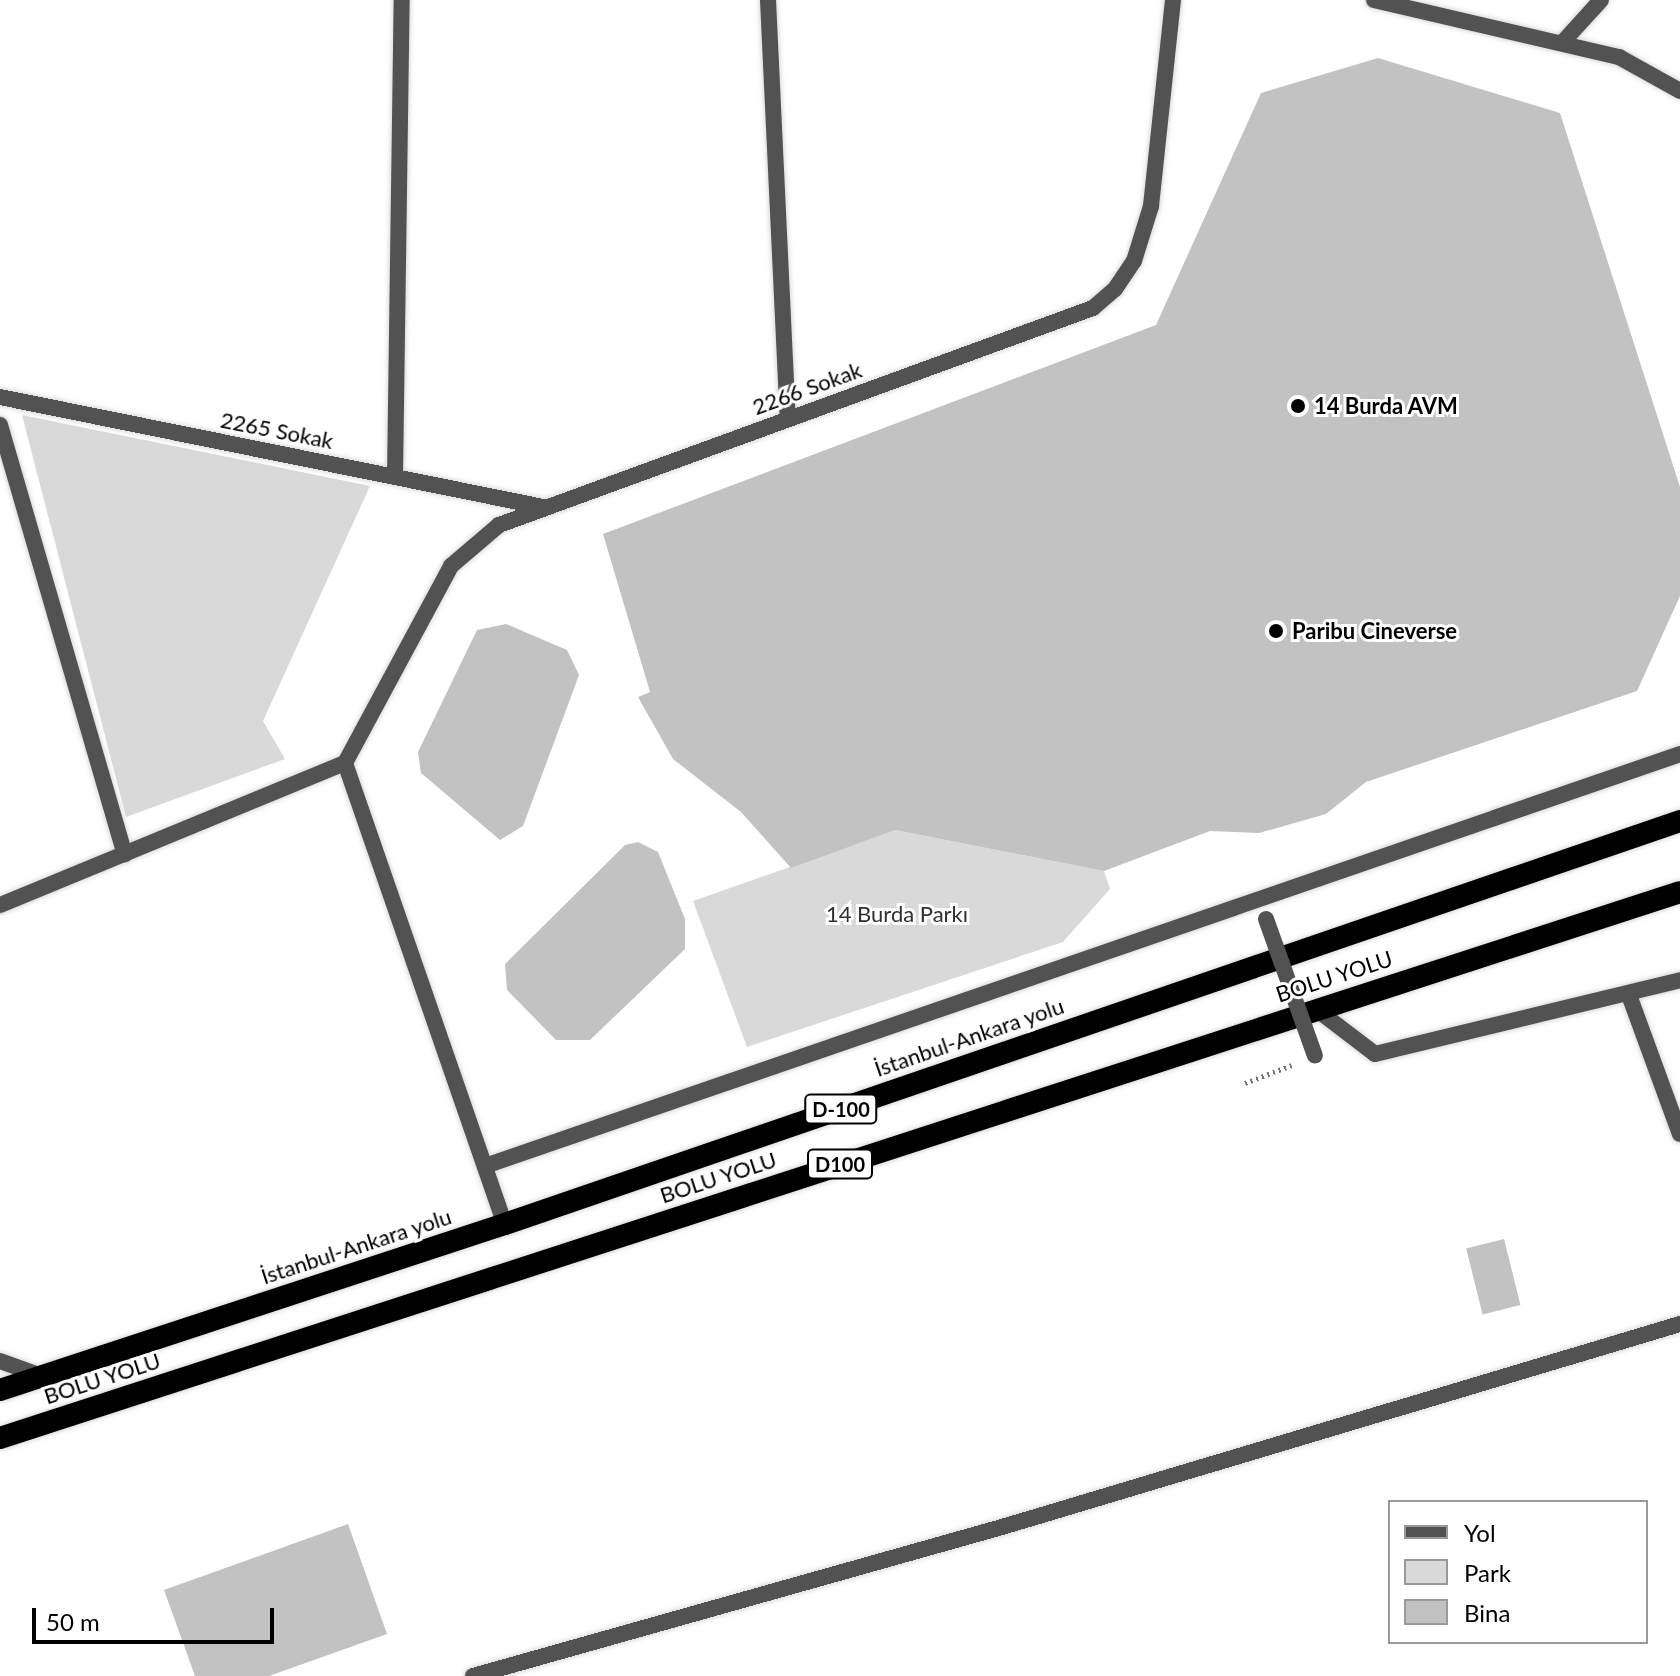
<!DOCTYPE html>
<meta charset="utf-8">
<style>
body{margin:0}
#map{position:relative;width:1680px;height:1676px;overflow:hidden;background:#fff;font-family:Lato,sans-serif}
div>[style]{position:absolute}
.green>*{inset:0;background:#d9d9d9}
.building>*{inset:0;background:#c2c2c2;transform-origin:0 0}
.path>*{height:5px;margin-top:-2.5px;transform-origin:0;background:repeating-linear-gradient(90deg,#747474 0 2px,transparent 0 6px)}
.roads{filter:drop-shadow(0 0 2px #dbdbdb) drop-shadow(0 0 2px #dbdbdb)}
.minor>*{height:16px;margin:-8px;padding:0 8px;transform-origin:8px;border-radius:8px;background:#525252}
.trunk>*{height:22px;margin:-11px;padding:0 11px;transform-origin:11px;border-radius:11px;background:#000}
.pedestrian-bridge>*{height:16px;margin:-8px;padding:0 8px;transform-origin:8px;border-radius:8px;background:#525252}
.dots>*{width:22px;height:22px;translate:-50% -50%;box-sizing:border-box;border:4px solid #fff;border-radius:50%}
span{translate:-50% -50%;white-space:nowrap;text-align:center;line-height:1.15;-webkit-text-stroke:6px #fff;paint-order:stroke}
.shield-label span{padding:2px 6px;background:#fff;border:2px solid;border-radius:6px;-webkit-text-stroke-width:0}
.shield-label{font-size:20px;color:#000;font-weight:700}
.street-label{font-size:22px;color:#000}
.poi-label{font-size:22px;color:#000;font-weight:700}
.left{translate:0 -50%;text-align:left}
.park-label{font-size:22px;color:#303030}
.legend{position:absolute;left:1388px;top:1500px;width:260px;height:144px;box-sizing:border-box;background:#fff;border:2px solid #999;margin:0;padding:10px 14px;list-style:none;font-size:24px;color:#000}
.legend li{display:flex;align-items:center;gap:16px;height:40px}
.legend b{width:40px;border:2px solid #999}
.scale{position:absolute;left:32px;top:1608px;width:242px;height:36px;box-sizing:border-box;border:4px solid #000;border-top:0;padding-left:10px;font-size:24px;line-height:28px;white-space:nowrap;color:#000;-webkit-text-stroke:6px #fff;paint-order:stroke}
</style>
<div id="map">
<div class="green">
<div style="clip-path:polygon(22px 415px,370px 486px,263px 721px,285px 759px,126px 817px)"></div>
<div style="clip-path:polygon(895px 830px,1104px 871px,1110px 889px,1063px 942px,747px 1047px,693px 901px)"></div>
</div>
<div class="building">
<div style="clip-path:polygon(1378px 58px,1560px 113px,1680px 487px,1680px 596px,1637px 691px,1366px 782px,1326px 814px,1259px 833px,1210px 831px,1104px 871px,895px 830px,791px 868px,741px 812px,673px 759px,638px 697px,650px 692px,603px 534px,1156px 325px,1261px 93px)"></div>
<div style="clip-path:polygon(506px 624px,567px 650px,579px 675px,523px 826px,500px 840px,421px 773px,418px 752px,477px 630px)"></div>
<div style="clip-path:polygon(638px 842px,658px 852px,685px 919px,685px 949px,590px 1040px,556px 1040px,507px 990px,505px 964px,625px 845px)"></div>
<div style="left:1504px;top:1239px;width:68px;height:39px;rotate:76deg"></div>
<div style="clip-path:polygon(348px 1524px,387px 1634px,269px 1676px,195px 1676px,164px 1590px)"></div>
</div>
<div class="path">
<div style="left:1245px;top:1083px;width:50px;rotate:-21deg"></div>
</div>
<div class="roads">
<div class="minor">
<div style="left:768px;top:0;width:418px;rotate:87.3deg"></div>
<div style="left:1374px;top:0;width:252px;rotate:13.1deg"></div>
<div style="left:1619px;top:57px;width:70px;rotate:29.1deg"></div>
<div style="left:1562px;top:43px;width:58px;rotate:-47.8deg"></div>
<div style="left:0;top:397px;width:554px;rotate:11.45deg"></div>
<div style="left:0;top:425px;width:447px;rotate:73.8deg"></div>
<div style="left:395px;top:477px;width:477px;rotate:-89.2deg"></div>
<div style="left:345px;top:763px;width:224px;rotate:-61.7deg"></div>
<div style="left:451px;top:566px;width:63px;rotate:-40.5deg"></div>
<div style="left:499px;top:525px;width:632px;rotate:-20.07deg"></div>
<div style="left:1093px;top:308px;width:29px;rotate:-41deg"></div>
<div style="left:1115px;top:289px;width:34px;rotate:-56deg"></div>
<div style="left:1134px;top:261px;width:58px;rotate:-72.8deg"></div>
<div style="left:1151px;top:206px;width:207px;rotate:-83.9deg"></div>
<div style="left:345px;top:763px;width:488px;rotate:70.9deg"></div>
<div style="left:0;top:905px;width:373px;rotate:-22.4deg"></div>
<div style="left:1629px;top:995px;width:148px;rotate:69.9deg"></div>
<div style="left:1316px;top:1009px;width:74px;rotate:37.3deg"></div>
<div style="left:1375px;top:1054px;width:314px;rotate:-13.6deg"></div>
<div style="left:485px;top:1166px;width:1264px;rotate:-19.02deg"></div>
<div style="left:0;top:1361px;width:45px;rotate:19.7deg"></div>
<div style="left:473px;top:1676px;width:550px;rotate:-15.73deg"></div>
<div style="left:1002px;top:1527px;width:708px;rotate:-16.67deg"></div>
</div>
<div class="trunk">
<div style="left:0;top:1390px;width:532px;rotate:-18.2deg"></div>
<div style="left:505px;top:1224px;width:1242px;rotate:-18.93deg"></div>
<div style="left:0;top:1438px;width:1766px;rotate:-18deg"></div>
</div>
</div>
<div class="pedestrian-bridge">
<div style="left:1266px;top:919px;width:145px;rotate:70.3deg"></div>
</div>
<div class="dots">
<div style="left:1298px;top:406px;background:#000"></div>
<div style="left:1276px;top:631px;background:#000"></div>
</div>
<div class="shield-label">
<span style="left:841px;top:1109px">D-100</span>
<span style="left:840px;top:1164px">D100</span>
</div>
<div class="street-label">
<span style="left:807px;top:388px;rotate:-20deg">2266 Sokak</span>
<span style="left:277px;top:430px;rotate:11deg">2265 Sokak</span>
<span style="left:1334px;top:976px;rotate:-18deg">BOLU YOLU</span>
<span style="left:969px;top:1037px;rotate:-19deg">İstanbul-Ankara yolu</span>
<span style="left:718px;top:1177px;rotate:-18deg">BOLU YOLU</span>
<span style="left:356px;top:1246px;rotate:-18deg">İstanbul-Ankara yolu</span>
<span style="left:102px;top:1378px;rotate:-18deg">BOLU YOLU</span>
</div>
<div class="poi-label">
<span class="left" style="left:1314px;top:406px">14 Burda AVM</span>
<span class="left" style="left:1292px;top:631px">Paribu Cineverse</span>
</div>
<div class="park-label">
<span style="left:897px;top:914px">14 Burda Parkı</span>
</div>
<ul class="legend">
<li><b style="height:10px;background:#525252"></b>Yol</li>
<li><b style="height:22px;background:#d9d9d9"></b>Park</li>
<li><b style="height:22px;background:#c2c2c2"></b>Bina</li>
</ul>
<div class="scale">50 m</div>
</div>
